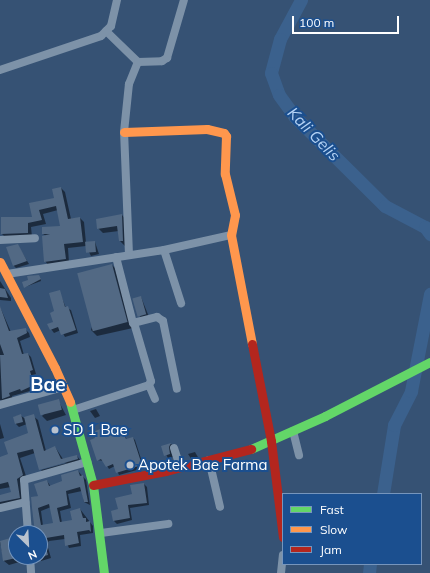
<!DOCTYPE html>
<style>
body{margin:0}
#map{position:relative;width:430px;height:573px;overflow:hidden;background:#365274;font-family:Mulish,sans-serif}
div>[style]{position:absolute}
.shadow>*{inset:0;background:#0007;transform-origin:0 0}
.river>*{height:13px;margin:-6.5px;padding:0 6.5px;transform-origin:6.5px;border-radius:6.5px;background:#3b618d}
.building>*{inset:0;background:#526984;transform-origin:0 0}
.street>*{height:8px;margin:-4px;padding:0 4px;transform-origin:4px;border-radius:4px;background:#7d92a8}
.fast>*{height:9px;margin:-4.5px;padding:0 4.5px;transform-origin:4.5px;border-radius:4.5px;background:#63d668}
.slow>*{height:9px;margin:-4.5px;padding:0 4.5px;transform-origin:4.5px;border-radius:4.5px;background:#ff974d}
.jam>*{height:9px;margin:-4.5px;padding:0 4.5px;transform-origin:4.5px;border-radius:4.5px;background:#b3261e}
.dots>*{width:11px;height:11px;translate:-50% -50%;box-sizing:border-box;border:2px solid #1b4f8f;border-radius:50%}
span{translate:-50% -50%;white-space:nowrap;text-align:center;line-height:1.15;-webkit-text-stroke:4px #1b4f8f;paint-order:stroke}
.poi-label{font-size:15px;color:#fff}
.left{translate:0 -50%;text-align:left}
.water-label{font-size:16px;color:#b5d3f5;font-style:italic}
.district-label{font-size:19px;color:#fff;font-weight:700}
.legend{position:absolute;left:282px;top:493px;width:140px;height:72px;box-sizing:border-box;background:#1b4f8f;border:1px solid #7695bc;margin:0;padding:5px 7px;list-style:none;font-size:12px;color:#fff}
.legend li{display:flex;align-items:center;gap:8px;height:20px}
.legend b{width:20px;border:1px solid #7695bc}
.north{position:absolute;left:8px;top:525px;width:40px;height:40px;box-sizing:border-box;background:#1b4f8f;border:1px solid #7695bc;border-radius:50%;rotate:156deg;font-size:11px;font-weight:700;line-height:16px;text-align:center;color:#fff}
.north::after{content:'';display:block;margin:auto;width:14px;height:18px;background:#b9c2ce;clip-path:polygon(50% 0,100% 100%,50% 72%,0 100%)}
.scale{position:absolute;left:292px;top:16px;width:107px;height:18px;box-sizing:border-box;border:2px solid #fff;border-top:0;padding-left:5px;font-size:12px;line-height:14px;white-space:nowrap;color:#fff;-webkit-text-stroke:3px #1b4f8f;paint-order:stroke}
</style>
<div id="map">
<div class="shadow">
<div style="clip-path:polygon(61px 188px,65px 192px,71px 219px,80px 218px,84px 222px,86px 243px,95px 242px,99px 254px,91px 256px,86px 246px,68px 248px,69px 263px,49px 266px,45px 261px,46px 236px,43px 234px,61px 227px,58px 210px,43px 214px,46px 224px,31px 227px,32px 237px,6px 238px,2px 234px,33px 218px,30px 204px,55px 199px)"></div>
<div style="clip-path:polygon(122px 215px,126px 220px,125px 246px,120px 241px,119px 231px,103px 233px,98px 228px)"></div>
<div style="clip-path:polygon(18px 246px,29px 264px,16px 268px,13px 265px)"></div>
<div style="clip-path:polygon(112px 265px,118px 271px,133px 328px,97px 336px,91px 330px)"></div>
<div style="clip-path:polygon(40px 277px,41px 281px,25px 287px)"></div>
<div style="clip-path:polygon(0 281px,11px 298px,11px 301px,0 300px)"></div>
<div style="clip-path:polygon(59px 291px,66px 308px,71px 310px,78px 333px,65px 337px,61px 330px,54px 333px,48px 325px,54px 322px)"></div>
<div style="left:141px;top:297px;width:22px;height:8px;rotate:68deg"></div>
<div style="clip-path:polygon(0 307px,11px 332px,26px 330px,29px 333px,30px 337px,20px 341px,24px 355px,28px 354px,31px 357px,36px 374px,32px 375px,37px 389px,12px 396px,13px 400px,6px 402px,0 400px)"></div>
<div style="clip-path:polygon(58px 400px,66px 415px,47px 421px,42px 416px)"></div>
<div style="clip-path:polygon(96px 409px,100px 416px,95px 418px,90px 411px)"></div>
<div style="clip-path:polygon(20px 415px,24px 418px,33px 416px,38px 420px,46px 451px,55px 447px,63px 459px,77px 456px,81px 461px,45px 474px,41px 470px,67px 463px,35px 453px,20px 458px,27px 479px,24px 502px,0 510px,0 496px,13px 493px,11px 487px,0 489px,0 458px,10px 455px,29px 433px,27px 424px,19px 427px,16px 424px,14px 417px)"></div>
<div style="clip-path:polygon(0 424px,4px 438px,0 439px)"></div>
<div style="clip-path:polygon(105px 428px,108px 431px,121px 428px,127px 440px,133px 438px,135px 440px,144px 468px,119px 475px,115px 466px,109px 469px,104px 461px,97px 460px,97px 438px)"></div>
<div style="clip-path:polygon(171px 444px,174px 446px,171px 451px,173px 457px,168px 458px,162px 447px)"></div>
<div style="clip-path:polygon(195px 452px,199px 459px,192px 460px,188px 454px)"></div>
<div style="clip-path:polygon(evenodd,78px 471px,86px 480px,90px 505px,84px 502px,82px 491px,68px 494px,71px 508px,60px 511px,62px 523px,74px 521px,80px 509px,93px 526px,93px 533px,80px 535px,81px 546px,69px 548px,65px 539px,49px 541px,47px 544px,51px 558px,41px 561px,38px 557px,40px 557px,40px 533px,36px 533px,32px 498px,39px 496px,47px 481px,51px 487px,63px 482px,78px 471px,51px 507px,54px 524px,43px 526px,41px 511px,51px 507px)"></div>
<div style="clip-path:polygon(144px 484px,147px 487px,149px 505px,130px 508px,132px 520px,117px 524px,114px 521px,119px 510px)"></div>
<div style="clip-path:polygon(13px 539px,16px 541px,16px 557px,22px 557px,23px 561px,9px 565px,4px 561px,0 542px)"></div>
</div>
<div class="river">
<div style="left:301px;top:0;width:44px;rotate:118.3deg"></div>
<div style="left:280px;top:39px;width:35px;rotate:105deg"></div>
<div style="left:271px;top:73px;width:23px;rotate:70deg"></div>
<div style="left:279px;top:95px;width:26px;rotate:54deg"></div>
<div style="left:294px;top:116px;width:128px;rotate:44.7deg"></div>
<div style="left:385px;top:206px;width:45px;rotate:27.7deg"></div>
<div style="left:425px;top:227px;width:9px;rotate:54deg"></div>
<div style="left:383px;top:494px;width:70px;rotate:-80.9deg"></div>
<div style="left:394px;top:425px;width:38px;rotate:-63deg"></div>
<div style="left:411px;top:391px;width:99px;rotate:-78.9deg"></div>
<div style="left:369px;top:573px;width:9px;rotate:-84deg"></div>
</div>
<div class="building">
<div style="clip-path:polygon(61px 187px,68px 219px,80px 217px,83px 242px,64px 244px,66px 259px,44px 262px,42px 236px,50px 234px,42px 234px,42px 227px,60px 226px,56px 206px,39px 210px,42px 220px,28px 223px,28px 233px,1px 234px,1px 217px,32px 217px,29px 203px,54px 198px,52px 189px)"></div>
<div style="clip-path:polygon(122px 214px,123px 241px,119px 241px,117px 226px,97px 229px,96px 219px)"></div>
<div style="left:95px;top:241px;width:11px;height:10px;rotate:85deg"></div>
<div style="clip-path:polygon(18px 244px,27px 261px,13px 266px,6px 247px)"></div>
<div style="left:112px;top:264px;width:60px;height:36px;rotate:75deg"></div>
<div style="clip-path:polygon(39px 275px,41px 279px,24px 288px,22px 282px,28px 280px,27px 276px)"></div>
<div style="clip-path:polygon(0 288px,5px 289px,8px 298px,0 297px)"></div>
<div style="clip-path:polygon(60px 290px,65px 307px,68px 306px,76px 330px,61px 335px,58px 327px,50px 330px,47px 324px,53px 322px,50px 313px,54px 311px,49px 293px)"></div>
<div style="left:141px;top:296px;width:19px;height:9px;rotate:74deg"></div>
<div style="clip-path:polygon(0 306px,9px 331px,26px 328px,27px 333px,17px 338px,22px 354px,28px 353px,33px 370px,30px 371px,34px 385px,21px 391px,20px 389px,9px 393px,10px 396px,2px 399px,0 355px,4px 355px,0 344px)"></div>
<div style="left:59px;top:399px;width:11px;height:22px;rotate:75deg"></div>
<div style="clip-path:polygon(21px 414px,23px 422px,15px 424px,13px 417px)"></div>
<div style="clip-path:polygon(34px 414px,44px 451px,55px 446px,61px 459px,77px 455px,78px 459px,39px 470px,33px 449px,17px 453px,23px 475px,17px 479px,20px 498px,0 502px,0 495px,11px 492px,8px 482px,0 484px,0 457px,8px 454px,4px 442px,28px 433px,24px 417px)"></div>
<div style="clip-path:polygon(105px 427px,106px 430px,121px 427px,126px 439px,133px 437px,142px 465px,116px 473px,113px 464px,106px 467px,101px 459px,97px 461px,90px 440px,95px 438px,93px 432px)"></div>
<div style="clip-path:polygon(171px 443px,169px 447px,170px 454px,164px 456px,161px 446px)"></div>
<div style="clip-path:polygon(evenodd,78px 470px,80px 476px,83px 475px,88px 502px,84px 502px,80px 487px,66px 491px,68px 505px,57px 508px,60px 522px,72px 520px,70px 511px,80px 508px,83px 518px,86px 518px,86px 522px,90px 521px,91px 532px,89px 530px,77px 532px,79px 543px,65px 546px,64px 535px,46px 538px,44px 541px,48px 555px,40px 557px,40px 533px,35px 533px,32px 508px,31px 497px,38px 496px,34px 484px,47px 480px,49px 486px,62px 481px,61px 475px,78px 470px,49px 504px,53px 523px,41px 525px,38px 508px,49px 504px)"></div>
<div style="clip-path:polygon(144px 483px,147px 503px,128px 505px,130px 518px,113px 521px,111px 511px,118px 509px,115px 498px,132px 494px,130px 485px)"></div>
<div style="clip-path:polygon(14px 537px,16px 558px,3px 561px,0 541px)"></div>
</div>
<div class="street">
<div style="left:106px;top:31px;width:45px;rotate:44.1deg"></div>
<div style="left:0;top:70px;width:107px;rotate:-18.6deg"></div>
<div style="left:101px;top:36px;width:14px;rotate:-45deg"></div>
<div style="left:111px;top:26px;width:27px;rotate:-77deg"></div>
<div style="left:0;top:240px;width:35px;rotate:-3deg"></div>
<div style="left:164px;top:250px;width:56px;rotate:72.2deg"></div>
<div style="left:129px;top:255px;width:123px;rotate:-92.3deg"></div>
<div style="left:124px;top:132px;width:48px;rotate:-84.1deg"></div>
<div style="left:129px;top:84px;width:24px;rotate:-68deg"></div>
<div style="left:138px;top:62px;width:24px;rotate:-2deg"></div>
<div style="left:162px;top:61px;width:6px;rotate:-31deg"></div>
<div style="left:167px;top:58px;width:60px;rotate:-73.7deg"></div>
<div style="left:116px;top:257px;width:68px;rotate:75.6deg"></div>
<div style="left:133px;top:323px;width:25px;rotate:-14deg"></div>
<div style="left:157px;top:317px;width:7px;rotate:34deg"></div>
<div style="left:163px;top:321px;width:69px;rotate:78.4deg"></div>
<div style="left:7px;top:274px;width:159px;rotate:-8.7deg"></div>
<div style="left:164px;top:250px;width:69px;rotate:-12.6deg"></div>
<div style="left:149px;top:385px;width:15px;rotate:67deg"></div>
<div style="left:0;top:405px;width:66px;rotate:-15.9deg"></div>
<div style="left:73px;top:410px;width:80px;rotate:-18.2deg"></div>
<div style="left:149px;top:385px;width:4px;rotate:-63deg"></div>
<div style="left:151px;top:381px;width:60px;rotate:-106.3deg"></div>
<div style="left:293px;top:431px;width:25px;rotate:76deg"></div>
<div style="left:174px;top:448px;width:20px;rotate:72deg"></div>
<div style="left:209px;top:460px;width:48px;rotate:76.8deg"></div>
<div style="left:0;top:508px;width:26px;rotate:-13deg"></div>
<div style="left:28px;top:533px;width:53px;rotate:-94.3deg"></div>
<div style="left:24px;top:480px;width:66px;rotate:-15.9deg"></div>
<div style="left:101px;top:533px;width:68px;rotate:-7.7deg"></div>
<div style="left:30px;top:557px;width:16px;rotate:86deg"></div>
<div style="left:281px;top:573px;width:18px;rotate:-84deg"></div>
</div>
<div class="fast">
<div style="left:70px;top:402px;width:86px;rotate:74.5deg"></div>
<div style="left:93px;top:485px;width:89px;rotate:82.9deg"></div>
<div style="left:251px;top:449px;width:81px;rotate:-24deg"></div>
<div style="left:325px;top:416px;width:118px;rotate:-27.2deg"></div>
</div>
<div class="slow">
<div style="left:124px;top:132px;width:83px;rotate:-2.1deg"></div>
<div style="left:207px;top:129px;width:17px;rotate:13deg"></div>
<div style="left:224px;top:133px;width:4px;rotate:56deg"></div>
<div style="left:226px;top:136px;width:38px;rotate:92deg"></div>
<div style="left:225px;top:174px;width:42px;rotate:76.3deg"></div>
<div style="left:235px;top:215px;width:20px;rotate:101deg"></div>
<div style="left:231px;top:235px;width:111px;rotate:79.1deg"></div>
<div style="left:0;top:262px;width:119px;rotate:62.6deg"></div>
<div style="left:55px;top:368px;width:37px;rotate:66deg"></div>
</div>
<div class="jam">
<div style="left:252px;top:344px;width:99px;rotate:78.9deg"></div>
<div style="left:271px;top:441px;width:97px;rotate:82.9deg"></div>
<div style="left:93px;top:485px;width:74px;rotate:-10.9deg"></div>
<div style="left:166px;top:471px;width:88px;rotate:-14.5deg"></div>
</div>
<div class="dots">
<div style="left:55px;top:430px;background:#b9c2ce"></div>
<div style="left:130px;top:465px;background:#b9c2ce"></div>
</div>
<div class="poi-label">
<span class="left" style="left:63px;top:430px">SD 1 Bae</span>
<span class="left" style="left:138px;top:465px">Apotek Bae Farma</span>
</div>
<div class="water-label">
<span style="left:314px;top:134px;rotate:46deg">Kali Gelis</span>
</div>
<div class="district-label">
<span style="left:48px;top:385px">Bae</span>
</div>
<ul class="legend">
<li><b style="height:5px;background:#63d668"></b>Fast</li>
<li><b style="height:5px;background:#ff974d"></b>Slow</li>
<li><b style="height:5px;background:#b3261e"></b>Jam</li>
</ul>
<div class="north">N</div>
<div class="scale">100 m</div>
</div>
